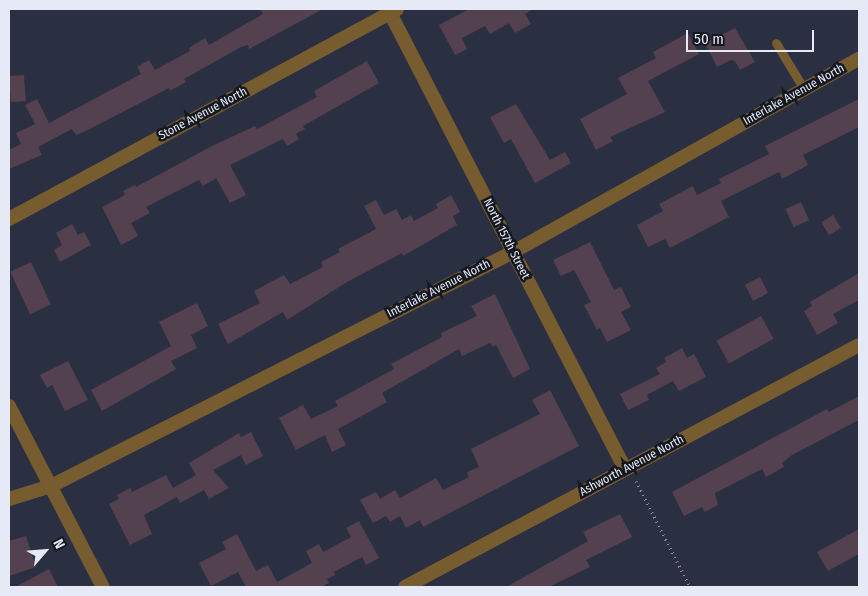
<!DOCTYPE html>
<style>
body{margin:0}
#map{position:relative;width:868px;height:596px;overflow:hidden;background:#2a2f42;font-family:"Fira Sans Condensed",sans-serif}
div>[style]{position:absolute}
.building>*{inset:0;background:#534150;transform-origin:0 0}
.path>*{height:3px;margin-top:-1.5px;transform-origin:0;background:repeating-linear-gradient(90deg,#8b8f9f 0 1px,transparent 0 5px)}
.service>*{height:9px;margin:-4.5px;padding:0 4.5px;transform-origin:4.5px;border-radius:4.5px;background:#775c2f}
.minor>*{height:14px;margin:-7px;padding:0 7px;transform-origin:7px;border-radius:7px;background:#775c2f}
.tertiary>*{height:14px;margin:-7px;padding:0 7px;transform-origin:7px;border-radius:7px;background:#775c2f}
span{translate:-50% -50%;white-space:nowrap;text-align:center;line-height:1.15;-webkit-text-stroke:5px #151820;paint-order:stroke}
.street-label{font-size:12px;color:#e6e9f6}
.frame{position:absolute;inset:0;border:10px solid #e6e9f6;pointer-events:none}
.north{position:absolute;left:20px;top:526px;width:50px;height:50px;-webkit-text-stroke:4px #151820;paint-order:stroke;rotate:63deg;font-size:14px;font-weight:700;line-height:20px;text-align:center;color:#e6e9f6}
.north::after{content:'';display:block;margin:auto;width:18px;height:22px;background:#e6e9f6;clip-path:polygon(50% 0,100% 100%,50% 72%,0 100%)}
.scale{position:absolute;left:686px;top:30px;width:128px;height:22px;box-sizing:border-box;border:2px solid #e6e9f6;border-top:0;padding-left:6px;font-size:15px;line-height:18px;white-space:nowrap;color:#e6e9f6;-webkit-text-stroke:4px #151820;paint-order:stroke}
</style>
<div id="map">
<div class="building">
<div style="clip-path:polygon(260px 9px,323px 9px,249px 49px,248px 45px,241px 47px,184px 79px,186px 82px,170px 91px,169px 88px,86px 131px,76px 135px,72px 129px,38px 147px,42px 155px,9px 169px,9px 150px,21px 144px,16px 133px,35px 124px,25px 105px,37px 99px,49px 123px,141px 74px,137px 67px,149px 60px,155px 70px,190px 51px,189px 48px,205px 38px,209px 45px,263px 14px)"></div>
<div style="clip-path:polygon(469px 9px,533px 9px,525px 14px,531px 24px,515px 33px,509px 23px,490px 34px,485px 26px,462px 38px,467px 49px,455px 55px,439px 25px)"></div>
<div style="clip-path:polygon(735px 28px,755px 62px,740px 70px,735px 61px,731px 60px,717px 67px,705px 43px)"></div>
<div style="clip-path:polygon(688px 33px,699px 54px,648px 81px,665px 112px,610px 137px,613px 141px,596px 150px,580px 119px,627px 94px,618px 78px,656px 58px,653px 52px)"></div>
<div style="clip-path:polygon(367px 61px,379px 83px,303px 126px,305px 129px,296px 134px,299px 139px,287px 146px,283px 139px,230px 165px,246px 195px,230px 203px,216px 178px,203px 186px,199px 180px,146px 207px,150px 213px,131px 223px,138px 236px,121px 245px,102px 207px,125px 195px,123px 191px,135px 185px,136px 187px,212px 146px,255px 126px,257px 129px,317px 97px,314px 91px)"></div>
<div style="left:24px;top:75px;width:26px;height:15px;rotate:86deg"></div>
<div style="clip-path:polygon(859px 99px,859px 127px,803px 155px,808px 165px,782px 179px,779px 172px,721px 201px,729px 217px,670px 248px,665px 239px,648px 247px,637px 225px,663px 211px,659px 204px,693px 186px,697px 195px,721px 183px,719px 179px,769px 154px,765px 146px)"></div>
<div style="clip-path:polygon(516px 104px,550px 160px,565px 152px,571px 163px,535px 183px,511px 139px,504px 143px,490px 117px)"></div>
<div style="clip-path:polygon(451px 195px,460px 212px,453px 216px,457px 225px,403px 256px,402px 253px,347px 282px,287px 320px,283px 312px,228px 344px,218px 324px,260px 303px,254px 291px,284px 275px,290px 284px,323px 267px,321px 262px,340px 252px,338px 249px,376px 229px,364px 206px,376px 200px,384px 215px,396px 209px,402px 220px,411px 215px,414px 221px,438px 208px,436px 204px)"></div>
<div style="left:801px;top:202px;width:20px;height:17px;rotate:66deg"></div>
<div style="left:833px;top:215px;width:15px;height:14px;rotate:58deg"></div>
<div style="clip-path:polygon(72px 224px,78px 235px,84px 232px,91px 245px,60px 262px,54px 250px,62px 245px,56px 233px)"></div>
<div style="clip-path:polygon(590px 242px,614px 290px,621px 287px,631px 307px,621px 312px,631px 330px,607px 342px,600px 328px,597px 330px,584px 305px,591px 302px,574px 270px,561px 276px,553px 260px)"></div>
<div style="left:31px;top:262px;width:47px;height:23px;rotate:65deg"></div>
<div style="clip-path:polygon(859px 273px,859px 300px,833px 314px,838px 323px,817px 335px,804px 311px,812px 306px,810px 302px)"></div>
<div style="left:760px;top:277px;width:18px;height:17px;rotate:63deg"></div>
<div style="clip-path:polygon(495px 294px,530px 369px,513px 378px,496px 345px,493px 347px,490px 343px,462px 356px,459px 349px,382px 393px,387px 402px,338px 429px,346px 445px,332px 452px,325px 435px,296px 450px,279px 418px,303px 405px,311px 419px,338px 406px,335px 401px,394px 369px,391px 364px,442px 337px,441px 333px,477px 316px,471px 306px)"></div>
<div style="clip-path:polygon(197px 303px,208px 326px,191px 335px,197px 348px,171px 361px,176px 369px,102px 411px,91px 390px,171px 346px,159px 322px)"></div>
<div style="left:761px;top:316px;width:26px;height:51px;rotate:61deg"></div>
<div style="clip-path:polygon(682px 348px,687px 358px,694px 354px,706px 377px,679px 391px,673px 381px,647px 395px,649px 400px,628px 410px,620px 394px,660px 374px,656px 368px,666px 362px,664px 358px)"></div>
<div style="clip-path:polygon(68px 361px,88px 400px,65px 411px,52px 385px,47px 388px,40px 375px)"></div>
<div style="clip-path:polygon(550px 390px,579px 446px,423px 527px,420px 520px,406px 528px,400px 516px,390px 522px,386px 516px,373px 523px,360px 500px,376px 492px,380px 499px,395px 490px,400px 498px,436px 478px,443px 490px,469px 477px,467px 472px,479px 467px,471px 449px,540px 414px,532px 400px)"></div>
<div style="clip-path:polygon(859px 396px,859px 420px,792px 455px,782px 463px,784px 467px,766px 477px,762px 469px,715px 493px,718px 505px,705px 512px,702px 507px,684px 516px,672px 492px,827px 409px,829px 412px)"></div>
<div style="clip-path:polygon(251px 432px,263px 456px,246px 465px,241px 455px,213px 470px,229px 488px,209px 499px,204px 490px,180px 503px,177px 497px,144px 515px,152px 534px,130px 545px,109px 504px,119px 499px,117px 495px,130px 488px,132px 492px,166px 475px,173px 488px,196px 475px,189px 463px,239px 433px,241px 437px)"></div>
<div style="clip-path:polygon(620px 514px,632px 537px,586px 560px,590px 567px,549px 587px,506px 587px,588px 541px,583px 532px)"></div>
<div style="clip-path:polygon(359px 521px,379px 558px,366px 565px,362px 557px,334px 572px,335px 575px,327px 579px,329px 583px,321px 587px,246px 587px,238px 572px,211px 586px,199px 563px,226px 549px,222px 542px,237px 534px,256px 571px,268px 565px,277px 582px,312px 563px,306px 551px,319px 544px,323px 552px,351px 537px,346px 528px)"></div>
<div style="clip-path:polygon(859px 529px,859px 554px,828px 571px,817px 552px)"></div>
<div style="clip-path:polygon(26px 536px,36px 567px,9px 576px,9px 541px)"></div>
<div style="clip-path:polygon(49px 569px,58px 587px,15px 587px)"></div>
</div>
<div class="path">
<div style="left:636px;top:481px;width:119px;rotate:63deg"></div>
</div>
<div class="service">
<div style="left:776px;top:43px;width:54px;rotate:58.7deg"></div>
</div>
<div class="minor">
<div style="left:388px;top:9px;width:517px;rotate:62.74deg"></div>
<div style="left:9px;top:219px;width:441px;rotate:-28.4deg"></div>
<div style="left:9px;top:499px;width:44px;rotate:-17.2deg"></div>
<div style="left:51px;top:486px;width:518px;rotate:-26.86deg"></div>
<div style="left:513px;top:252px;width:396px;rotate:-29.2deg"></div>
<div style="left:405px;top:587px;width:514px;rotate:-28.06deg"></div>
</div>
<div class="tertiary">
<div style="left:9px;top:406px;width:204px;rotate:62.6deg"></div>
</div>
<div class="street-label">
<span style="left:794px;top:95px;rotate:-29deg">Interlake Avenue North</span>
<span style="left:203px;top:114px;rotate:-28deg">Stone Avenue North</span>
<span style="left:506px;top:239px;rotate:63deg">North 157th Street</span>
<span style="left:439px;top:289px;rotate:-27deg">Interlake Avenue North</span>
<span style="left:632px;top:466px;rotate:-28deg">Ashworth Avenue North</span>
</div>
<div class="frame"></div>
<div class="north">N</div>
<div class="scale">50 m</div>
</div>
